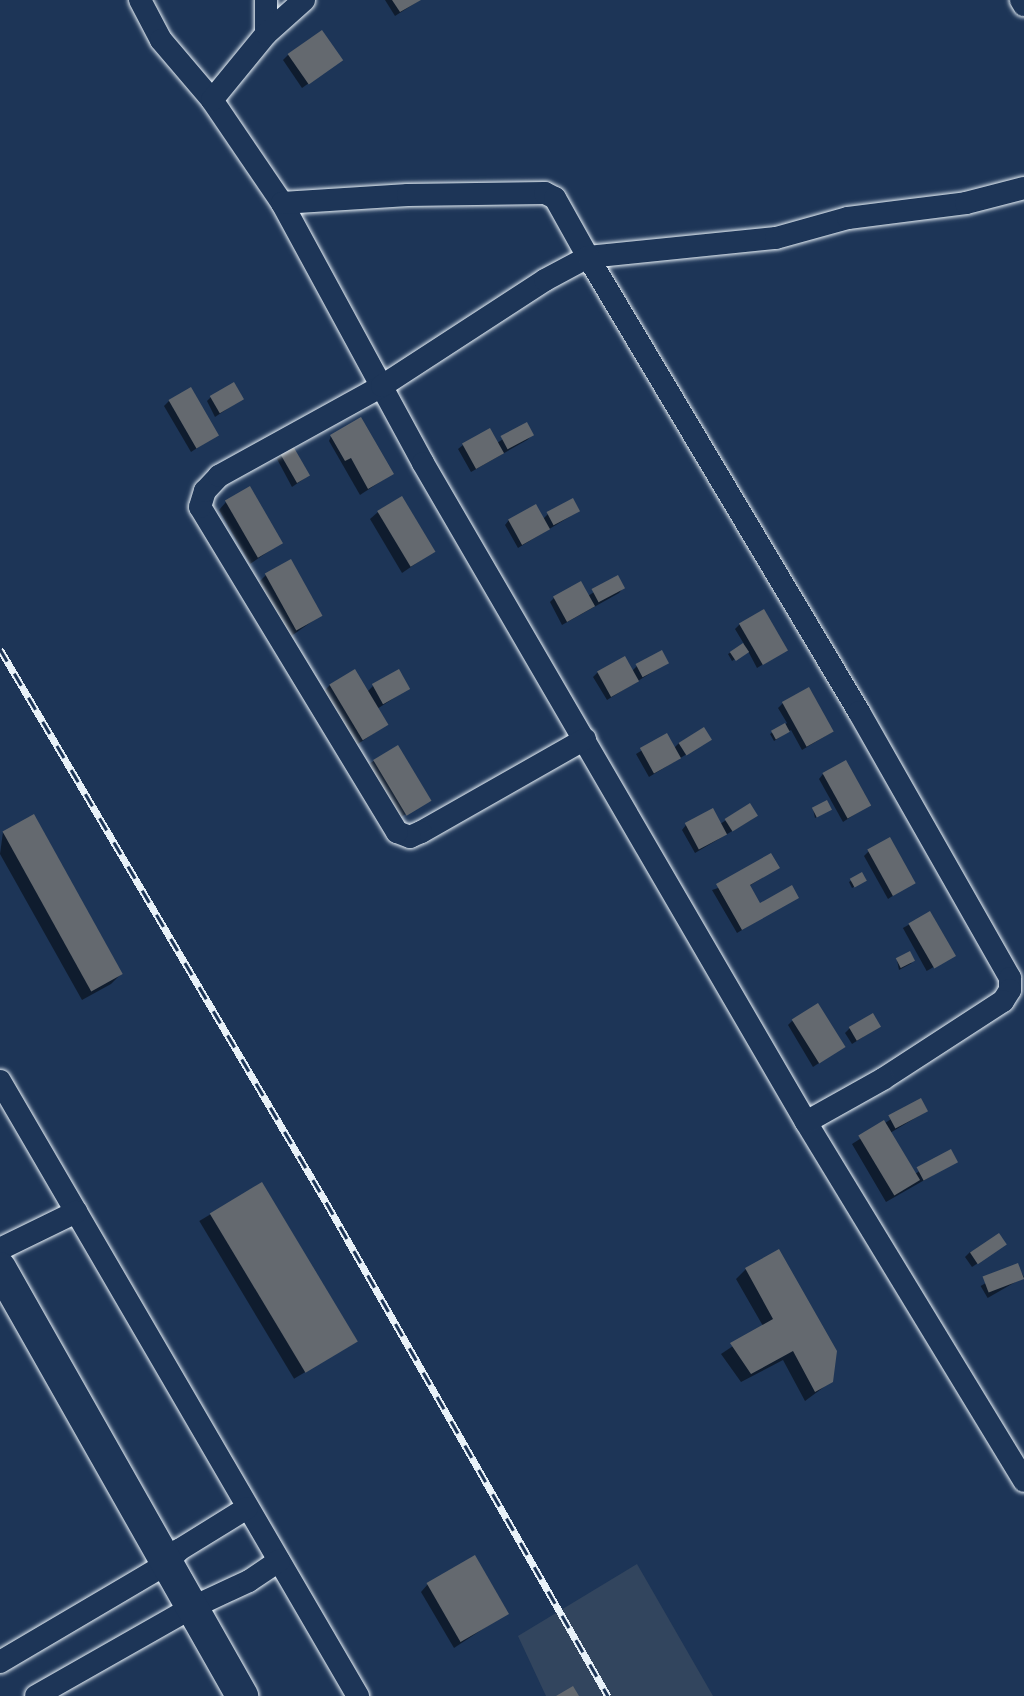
<!DOCTYPE html>
<style>
body{margin:0}
#map{position:relative;width:1024px;height:1696px;overflow:hidden;background:#1d3557;font-family:Itim,sans-serif}
div>[style]{position:absolute}
.built>*{inset:0;background:#32455e}
.shadow>*{inset:0;background:#0007;transform-origin:0 0}
.building>*{inset:0;background:#64696f;transform-origin:0 0}
.roads{filter:drop-shadow(0 0 2px #e8f1f8) drop-shadow(0 0 2px #e8f1f8)}
.street>*{height:22px;margin:-11px;padding:0 11px;transform-origin:11px;border-radius:11px;background:#1d3557}
.secondary>*{height:32px;margin:-16px;padding:0 16px;transform-origin:16px;border-radius:16px;background:#1d3557}
.rail>*{height:7px;margin-top:-3.5px;transform-origin:0;background:repeating-linear-gradient(90deg,#1d3557 0 14px,#e8f1f8 0 28px);box-sizing:border-box;border-block:2px solid #e8f1f8}
span{translate:-50% -50%;white-space:nowrap;text-align:center;line-height:1.15;-webkit-text-stroke:4.5px #1d3557;paint-order:stroke}
</style>
<div id="map">
<div class="built">
<div style="clip-path:polygon(637px 1564px,713px 1696px,546px 1696px,518px 1636px)"></div>
</div>
<div class="shadow">
<div style="clip-path:polygon(385px 0,420px 0,395px 16px)"></div>
<div style="clip-path:polygon(288px 55px,336px 64px,302px 88px,283px 60px)"></div>
<div style="clip-path:polygon(211px 397px,242px 399px,215px 417px,207px 401px)"></div>
<div style="clip-path:polygon(169px 401px,217px 435px,191px 452px,164px 406px)"></div>
<div style="clip-path:polygon(526px 424px,532px 435px,527px 440px,471px 472px,458px 449px,463px 445px,497px 443px)"></div>
<div style="clip-path:polygon(331px 436px,392px 474px,360px 495px,329px 441px)"></div>
<div style="clip-path:polygon(281px 455px,308px 476px,292px 487px,277px 459px)"></div>
<div style="clip-path:polygon(226px 502px,281px 543px,250px 564px,219px 510px)"></div>
<div style="clip-path:polygon(579px 511px,518px 548px,505px 525px,509px 520px,543px 519px,548px 514px)"></div>
<div style="clip-path:polygon(378px 512px,433px 552px,402px 573px,370px 519px)"></div>
<div style="clip-path:polygon(266px 575px,321px 615px,290px 637px,259px 582px)"></div>
<div style="clip-path:polygon(617px 577px,623px 588px,619px 593px,562px 625px,550px 602px,554px 598px,588px 596px)"></div>
<div style="clip-path:polygon(740px 624px,786px 650px,757px 668px,748px 651px,732px 661px,728px 654px,744px 644px,735px 629px)"></div>
<div style="clip-path:polygon(667px 663px,607px 700px,593px 677px,598px 672px,632px 671px,637px 666px)"></div>
<div style="clip-path:polygon(330px 685px,367px 692px,373px 686px,408px 689px,377px 709px,386px 725px,355px 746px,323px 692px)"></div>
<div style="clip-path:polygon(783px 703px,832px 732px,802px 750px,791px 730px,774px 741px,770px 734px,787px 723px,778px 708px)"></div>
<div style="clip-path:polygon(667px 735px,674px 748px,679px 743px,710px 740px,649px 777px,636px 754px)"></div>
<div style="left:398px;top:747px;width:62px;height:38px;rotate:60deg"></div>
<div style="clip-path:polygon(823px 774px,869px 805px,843px 822px,819px 779px)"></div>
<div style="clip-path:polygon(750px 805px,756px 815px,751px 820px,695px 853px,682px 830px,686px 825px,720px 824px)"></div>
<div style="clip-path:polygon(813px 809px,828px 811px,815px 818px)"></div>
<div style="clip-path:polygon(3px 832px,121px 974px,111px 984px,82px 1000px,0 854px)"></div>
<div style="clip-path:polygon(869px 851px,914px 882px,888px 899px,864px 856px)"></div>
<div style="clip-path:polygon(778px 868px,749px 886px,759px 905px,797px 897px,737px 933px,712px 890px)"></div>
<div style="clip-path:polygon(861px 874px,863px 882px,852px 888px,849px 882px)"></div>
<div style="left:930px;top:913px;width:49px;height:31px;rotate:61deg"></div>
<div style="clip-path:polygon(897px 960px,912px 963px,899px 970px)"></div>
<div style="clip-path:polygon(792px 1021px,843px 1047px,813px 1067px,788px 1025px)"></div>
<div style="clip-path:polygon(879px 1027px,852px 1044px,845px 1033px,850px 1028px)"></div>
<div style="clip-path:polygon(921px 1100px,927px 1111px,890px 1133px,915px 1174px,950px 1151px,956px 1162px,886px 1202px,852px 1144px)"></div>
<div style="left:261px;top:1184px;width:184px;height:72px;rotate:59deg"></div>
<div style="clip-path:polygon(1005px 1245px,972px 1267px,965px 1257px,970px 1252px)"></div>
<div style="left:1017px;top:1265px;width:14px;height:42px;rotate:60deg"></div>
<div style="clip-path:polygon(746px 1269px,832px 1381px,805px 1401px,783px 1360px,741px 1382px,721px 1354px,763px 1326px,736px 1279px)"></div>
<div style="clip-path:polygon(428px 1584px,507px 1613px,454px 1648px,421px 1592px)"></div>
</div>
<div class="building">
<div style="clip-path:polygon(392px 0,421px 0,400px 12px)"></div>
<div style="left:322px;top:30px;width:37px;height:42px;rotate:55deg"></div>
<div style="left:234px;top:382px;width:20px;height:28px;rotate:60deg"></div>
<div style="left:191px;top:387px;width:56px;height:26px;rotate:60deg"></div>
<div style="clip-path:polygon(361px 417px,394px 474px,368px 489px,351px 458px,345px 461px,330px 435px)"></div>
<div style="left:527px;top:422px;width:15px;height:30px;rotate:62deg"></div>
<div style="left:490px;top:428px;width:29px;height:32px;rotate:61deg"></div>
<div style="left:293px;top:446px;width:34px;height:15px;rotate:60deg"></div>
<div style="left:250px;top:486px;width:66px;height:29px;rotate:60deg"></div>
<div style="left:402px;top:496px;width:65px;height:29px;rotate:59deg"></div>
<div style="left:573px;top:498px;width:15px;height:30px;rotate:62deg"></div>
<div style="left:536px;top:504px;width:29px;height:32px;rotate:61deg"></div>
<div style="left:291px;top:559px;width:65px;height:30px;rotate:61deg"></div>
<div style="left:618px;top:575px;width:15px;height:30px;rotate:62deg"></div>
<div style="left:581px;top:581px;width:29px;height:32px;rotate:61deg"></div>
<div style="left:764px;top:609px;width:48px;height:29px;rotate:60deg"></div>
<div style="left:743px;top:643px;width:11px;height:16px;rotate:56deg"></div>
<div style="left:662px;top:650px;width:15px;height:30px;rotate:62deg"></div>
<div style="left:625px;top:656px;width:29px;height:32px;rotate:61deg"></div>
<div style="left:355px;top:669px;width:65px;height:30px;rotate:59deg"></div>
<div style="left:399px;top:669px;width:23px;height:31px;rotate:61deg"></div>
<div style="left:809px;top:687px;width:51px;height:31px;rotate:61deg"></div>
<div style="left:785px;top:723px;width:10px;height:16px;rotate:61deg"></div>
<div style="left:704px;top:727px;width:15px;height:30px;rotate:58deg"></div>
<div style="left:667px;top:733px;width:29px;height:31px;rotate:61deg"></div>
<div style="left:398px;top:745px;width:65px;height:29px;rotate:59deg"></div>
<div style="left:846px;top:760px;width:52px;height:27px;rotate:61deg"></div>
<div style="left:827px;top:800px;width:11px;height:17px;rotate:63deg"></div>
<div style="left:750px;top:803px;width:15px;height:30px;rotate:58deg"></div>
<div style="left:713px;top:808px;width:30px;height:32px;rotate:62deg"></div>
<div style="left:34px;top:814px;width:183px;height:36px;rotate:61deg"></div>
<div style="left:890px;top:837px;width:53px;height:26px;rotate:61deg"></div>
<div style="clip-path:polygon(771px 853px,780px 868px,750px 885px,760px 903px,792px 885px,799px 898px,742px 930px,716px 884px)"></div>
<div style="left:862px;top:872px;width:10px;height:14px;rotate:61deg"></div>
<div style="left:930px;top:911px;width:52px;height:25px;rotate:60deg"></div>
<div style="left:910px;top:951px;width:11px;height:16px;rotate:63deg"></div>
<div style="left:818px;top:1003px;width:52px;height:31px;rotate:58deg"></div>
<div style="left:873px;top:1013px;width:16px;height:28px;rotate:60deg"></div>
<div style="left:921px;top:1098px;width:15px;height:37px;rotate:62deg"></div>
<div style="left:884px;top:1120px;width:70px;height:30px;rotate:59deg"></div>
<div style="left:951px;top:1149px;width:15px;height:39px;rotate:62deg"></div>
<div style="left:262px;top:1182px;width:186px;height:61px;rotate:59deg"></div>
<div style="left:999px;top:1233px;width:14px;height:35px;rotate:56deg"></div>
<div style="clip-path:polygon(779px 1249px,837px 1351px,833px 1382px,815px 1392px,793px 1351px,751px 1374px,730px 1343px,773px 1319px,745px 1268px)"></div>
<div style="left:1018px;top:1263px;width:17px;height:38px;rotate:69deg"></div>
<div style="left:475px;top:1555px;width:68px;height:56px;rotate:60deg"></div>
<div style="clip-path:polygon(573px 1686px,579px 1696px,556px 1696px)"></div>
</div>
<div class="roads">
<div class="street">
<div style="left:140px;top:0;width:45px;rotate:62.3deg"></div>
<div style="left:161px;top:40px;width:79px;rotate:49.6deg"></div>
<div style="left:212px;top:100px;width:125px;rotate:55.8deg"></div>
<div style="left:282px;top:203px;width:296px;rotate:61.5deg"></div>
<div style="left:423px;top:463px;width:762px;rotate:59.84deg"></div>
<div style="left:806px;top:1122px;width:420px;rotate:58.7deg"></div>
<div style="left:1021px;top:0;width:6px;rotate:59deg"></div>
<div style="left:266px;top:34px;width:34px;rotate:-90deg"></div>
<div style="left:212px;top:100px;width:85px;rotate:-50.7deg"></div>
<div style="left:266px;top:34px;width:51px;rotate:-41.8deg"></div>
<div style="left:282px;top:203px;width:126px;rotate:-3.6deg"></div>
<div style="left:408px;top:195px;width:137px;rotate:-0.8deg"></div>
<div style="left:545px;top:193px;width:11px;rotate:27deg"></div>
<div style="left:555px;top:198px;width:68px;rotate:60.8deg"></div>
<div style="left:588px;top:257px;width:189px;rotate:-5.8deg"></div>
<div style="left:776px;top:238px;width:75px;rotate:-15.5deg"></div>
<div style="left:848px;top:218px;width:119px;rotate:-7.2deg"></div>
<div style="left:966px;top:203px;width:60px;rotate:-14.5deg"></div>
<div style="left:585px;top:739px;width:189px;rotate:150.4deg"></div>
<div style="left:421px;top:832px;width:12px;rotate:156deg"></div>
<div style="left:410px;top:837px;width:14px;rotate:-159deg"></div>
<div style="left:397px;top:832px;width:380px;rotate:-121.2deg"></div>
<div style="left:200px;top:507px;width:17px;rotate:-73deg"></div>
<div style="left:205px;top:491px;width:21px;rotate:-47deg"></div>
<div style="left:219px;top:476px;width:186px;rotate:-28.9deg"></div>
<div style="left:382px;top:386px;width:194px;rotate:-33deg"></div>
<div style="left:545px;top:280px;width:49px;rotate:-28.1deg"></div>
<div style="left:588px;top:257px;width:530px;rotate:59.22deg"></div>
<div style="left:859px;top:712px;width:306px;rotate:60.4deg"></div>
<div style="left:1010px;top:978px;width:12px;rotate:90deg"></div>
<div style="left:1010px;top:990px;width:13px;rotate:122deg"></div>
<div style="left:1003px;top:1001px;width:143px;rotate:147deg"></div>
<div style="left:883px;top:1079px;width:88px;rotate:150.8deg"></div>
<div style="left:0;top:1081px;width:712px;rotate:59.8deg"></div>
<div style="left:0;top:1249px;width:85px;rotate:-26deg"></div>
<div style="left:0;top:1662px;width:191px;rotate:-30.5deg"></div>
<div style="left:165px;top:1565px;width:21px;rotate:-47deg"></div>
<div style="left:179px;top:1550px;width:80px;rotate:-31.7deg"></div>
<div style="left:36px;top:1696px;width:178px;rotate:-29.6deg"></div>
<div style="left:191px;top:1608px;width:64px;rotate:-25deg"></div>
<div style="left:249px;top:1581px;width:36px;rotate:-34deg"></div>
</div>
<div class="secondary">
<div style="left:0;top:1268px;width:492px;rotate:60.5deg"></div>
</div>
</div>
<div class="rail">
<div style="left:0;top:649px;width:642px;rotate:59.48deg"></div>
<div style="left:326px;top:1202px;width:569px;rotate:60.28deg"></div>
</div>
</div>
